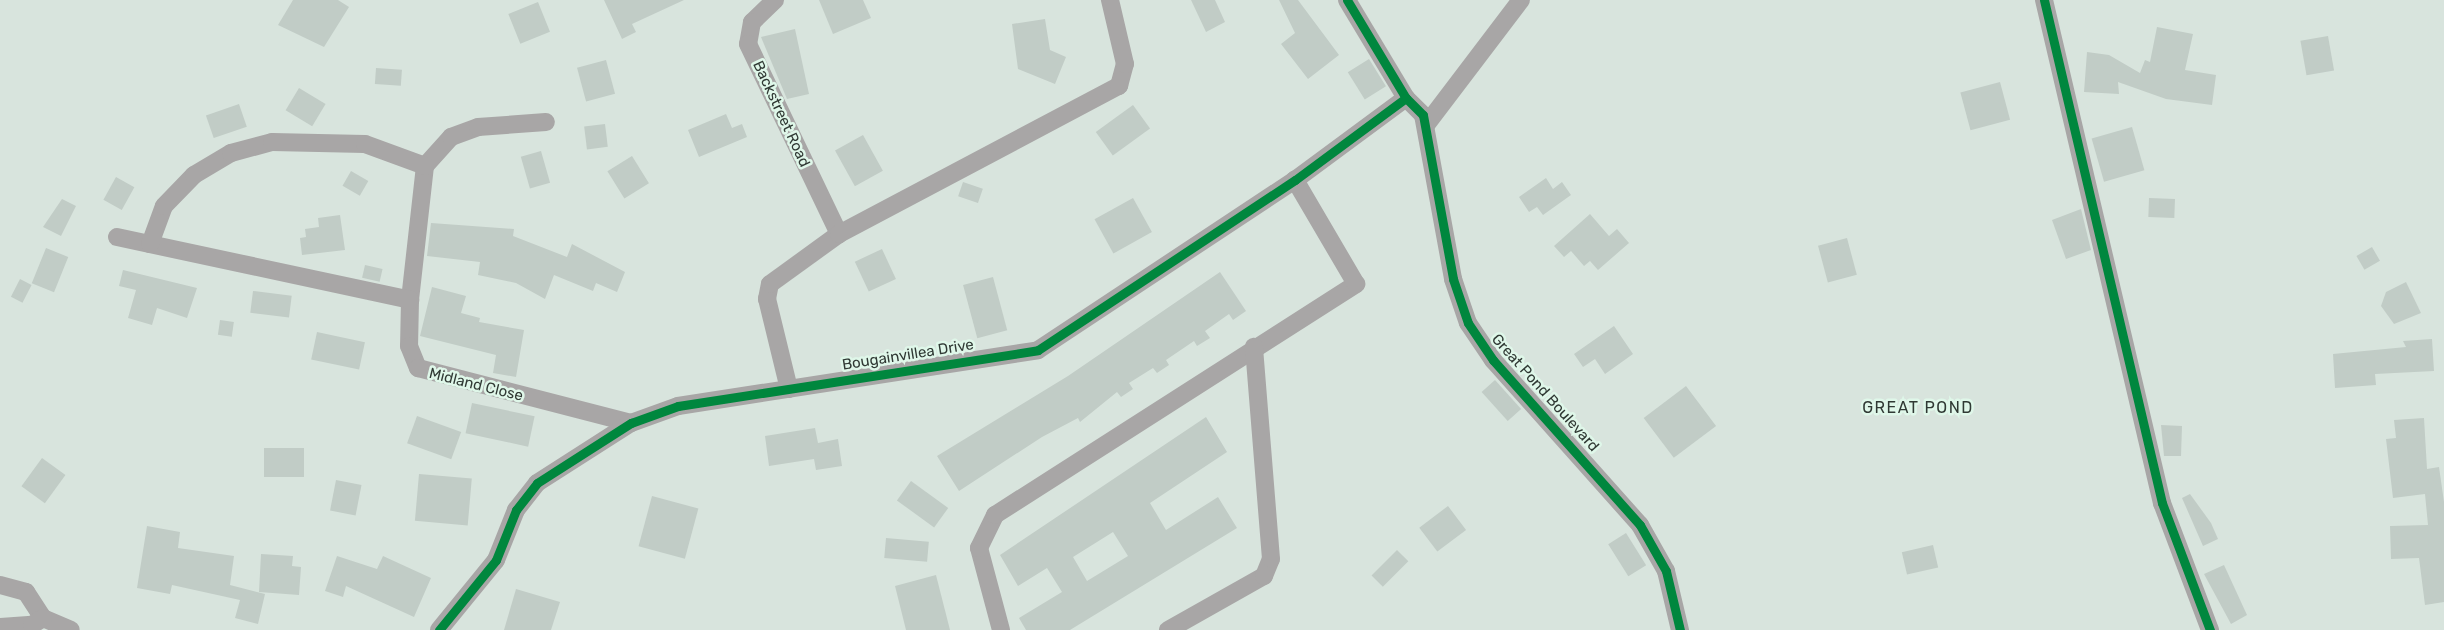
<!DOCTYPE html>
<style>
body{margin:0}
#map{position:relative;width:2444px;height:630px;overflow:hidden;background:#d8e4dd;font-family:Rubik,sans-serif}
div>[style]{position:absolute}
.building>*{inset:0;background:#c1ccc6;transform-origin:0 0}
.minor>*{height:18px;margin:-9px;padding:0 9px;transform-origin:9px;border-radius:9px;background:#a8a6a6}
.cycleway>*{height:9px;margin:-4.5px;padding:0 4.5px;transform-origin:4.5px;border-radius:4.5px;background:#00873e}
span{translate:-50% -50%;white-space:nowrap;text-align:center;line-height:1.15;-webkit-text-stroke:5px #dff7e9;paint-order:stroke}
.street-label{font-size:15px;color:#303934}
.neighbourhood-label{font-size:16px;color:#303934;letter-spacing:1.5px}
</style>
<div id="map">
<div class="building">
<div style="clip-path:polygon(293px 0,338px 0,349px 7px,324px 47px,278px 25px)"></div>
<div style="clip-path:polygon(604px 0,684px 0,632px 24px,636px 32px,622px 39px)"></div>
<div style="clip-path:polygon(819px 0,863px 0,871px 18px,833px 34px)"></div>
<div style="clip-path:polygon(1191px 0,1215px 0,1225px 22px,1206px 32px)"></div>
<div style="clip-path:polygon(1279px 0,1298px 0,1339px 55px,1308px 79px,1281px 44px,1295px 33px)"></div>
<div style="left:538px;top:2px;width:32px;height:32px;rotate:68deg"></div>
<div style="clip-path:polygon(1045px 19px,1050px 50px,1066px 57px,1055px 84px,1018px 69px,1012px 24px)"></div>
<div style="clip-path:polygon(2157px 27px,2193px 34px,2185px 70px,2216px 75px,2212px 105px,2166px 99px,2118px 82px,2119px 94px,2084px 92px,2087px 52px,2109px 55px,2140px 73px,2145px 60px,2150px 62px)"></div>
<div style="clip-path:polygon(795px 29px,809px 94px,787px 99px,761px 37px)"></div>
<div style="left:2328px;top:36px;width:35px;height:28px;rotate:80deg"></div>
<div style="left:1369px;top:59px;width:32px;height:25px;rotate:58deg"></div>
<div style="left:606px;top:60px;width:35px;height:30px;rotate:75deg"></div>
<div style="left:376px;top:68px;width:26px;height:16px;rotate:4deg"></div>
<div style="left:2000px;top:82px;width:39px;height:41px;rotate:75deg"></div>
<div style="left:299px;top:88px;width:31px;height:26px;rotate:31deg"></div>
<div style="left:239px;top:104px;width:24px;height:35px;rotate:71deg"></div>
<div style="left:1133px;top:105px;width:29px;height:46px;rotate:54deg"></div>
<div style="clip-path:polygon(726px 114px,732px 128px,742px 124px,747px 137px,699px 157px,688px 130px)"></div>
<div style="left:605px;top:124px;width:23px;height:21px;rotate:83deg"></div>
<div style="left:2132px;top:127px;width:45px;height:42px;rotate:74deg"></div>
<div style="left:863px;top:135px;width:41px;height:32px;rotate:61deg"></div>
<div style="left:541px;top:151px;width:33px;height:21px;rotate:74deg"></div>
<div style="left:632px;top:156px;width:32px;height:29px;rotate:58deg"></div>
<div style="left:351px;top:171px;width:20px;height:17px;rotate:30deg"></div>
<div style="left:116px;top:177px;width:21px;height:26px;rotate:29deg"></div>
<div style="clip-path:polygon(1546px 178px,1553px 189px,1562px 182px,1571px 195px,1543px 215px,1537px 207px,1529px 212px,1519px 197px)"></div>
<div style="left:963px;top:182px;width:21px;height:15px;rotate:19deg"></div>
<div style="left:1133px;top:198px;width:39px;height:44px;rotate:61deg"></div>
<div style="left:2149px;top:198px;width:26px;height:19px;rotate:2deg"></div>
<div style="clip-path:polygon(62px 199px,76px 206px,61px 236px,43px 227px)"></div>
<div style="clip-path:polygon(2081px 209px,2091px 250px,2066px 259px,2052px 220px)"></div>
<div style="clip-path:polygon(1590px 214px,1609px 236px,1617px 229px,1629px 243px,1598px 270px,1590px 261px,1584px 266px,1571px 251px,1564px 257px,1554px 246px)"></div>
<div style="clip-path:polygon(340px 215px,345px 250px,302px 255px,300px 238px,306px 237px,305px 229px,319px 227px,318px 218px)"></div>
<div style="clip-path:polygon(431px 223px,514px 229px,513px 236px,567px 257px,572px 244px,625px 272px,617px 292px,596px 283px,593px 291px,554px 275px,545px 299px,516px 283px,478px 275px,480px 262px,427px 256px)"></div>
<div style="left:1847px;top:238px;width:38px;height:30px;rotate:75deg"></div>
<div style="left:2372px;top:247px;width:16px;height:18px;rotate:60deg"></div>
<div style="left:46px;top:248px;width:24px;height:38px;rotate:22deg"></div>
<div style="left:882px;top:249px;width:33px;height:30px;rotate:65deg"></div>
<div style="left:365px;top:265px;width:18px;height:13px;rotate:13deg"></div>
<div style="clip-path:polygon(123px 270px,197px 288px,187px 318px,157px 308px,152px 325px,128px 318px,136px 290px,119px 286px)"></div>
<div style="clip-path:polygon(1220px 272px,1246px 311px,1233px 320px,1229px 314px,1205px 331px,1210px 338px,1197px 346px,1194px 341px,1166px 360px,1169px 365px,1157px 373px,1153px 368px,1129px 383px,1133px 389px,1121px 397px,1117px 392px,1080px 422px,1078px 418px,1042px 437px,959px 491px,937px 456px,1068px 376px)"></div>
<div style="left:993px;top:277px;width:55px;height:31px;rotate:75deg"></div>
<div style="left:20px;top:279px;width:13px;height:20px;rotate:27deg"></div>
<div style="clip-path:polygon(2406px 282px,2421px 313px,2394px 324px,2381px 306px,2386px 292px)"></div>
<div style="clip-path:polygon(432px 287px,466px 296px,461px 313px,480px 318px,479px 322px,524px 330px,516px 377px,493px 373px,496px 355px,420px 336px)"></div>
<div style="left:253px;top:291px;width:39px;height:22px;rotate:7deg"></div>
<div style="left:220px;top:320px;width:14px;height:15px;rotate:8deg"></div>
<div style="clip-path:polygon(1614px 326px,1633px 354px,1605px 374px,1595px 359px,1583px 367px,1574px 354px)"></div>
<div style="left:317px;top:332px;width:49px;height:28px;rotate:12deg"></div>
<div style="clip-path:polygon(2432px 339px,2434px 371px,2375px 374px,2376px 385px,2335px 388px,2333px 354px,2406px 347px,2403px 341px)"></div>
<div style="left:1495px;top:380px;width:39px;height:18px;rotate:48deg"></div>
<div style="left:1686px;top:386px;width:50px;height:53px;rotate:53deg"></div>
<div style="left:472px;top:403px;width:64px;height:31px;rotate:12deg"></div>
<div style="left:417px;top:416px;width:47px;height:29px;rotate:20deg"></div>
<div style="clip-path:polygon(evenodd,1206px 417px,1227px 452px,1150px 503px,1166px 530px,1218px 497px,1237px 528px,1070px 630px,1026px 630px,1019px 618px,1062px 592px,1047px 568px,1018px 586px,1000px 555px,1206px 417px,1113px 532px,1128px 556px,1087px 581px,1073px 557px,1113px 532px)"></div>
<div style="clip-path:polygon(2424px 418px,2427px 469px,2439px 467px,2444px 502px,2444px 602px,2425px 605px,2419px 558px,2391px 559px,2390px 526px,2428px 525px,2425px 494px,2393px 498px,2386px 439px,2396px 438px,2394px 420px)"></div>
<div style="clip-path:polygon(2161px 425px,2182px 426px,2181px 456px,2164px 456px)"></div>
<div style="clip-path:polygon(815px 428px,818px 443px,838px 439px,842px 466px,816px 470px,814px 459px,769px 466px,765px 436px)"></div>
<div style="left:264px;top:448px;width:40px;height:29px"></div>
<div style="left:42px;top:458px;width:29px;height:35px;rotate:36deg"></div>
<div style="left:419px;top:474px;width:53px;height:47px;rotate:5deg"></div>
<div style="left:336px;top:480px;width:26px;height:31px;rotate:11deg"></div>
<div style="left:911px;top:481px;width:46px;height:24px;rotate:36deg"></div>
<div style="clip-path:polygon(2190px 494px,2211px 523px,2218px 539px,2203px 546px,2182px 498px)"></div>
<div style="left:652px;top:496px;width:48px;height:52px;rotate:15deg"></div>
<div style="left:1448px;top:506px;width:30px;height:36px;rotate:53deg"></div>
<div style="clip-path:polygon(147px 526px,180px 532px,178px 548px,234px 556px,230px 585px,265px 594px,258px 624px,235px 618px,240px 600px,172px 585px,170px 594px,137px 588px)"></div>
<div style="left:1626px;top:533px;width:38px;height:21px;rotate:58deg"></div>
<div style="left:886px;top:538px;width:43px;height:20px;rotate:5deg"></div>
<div style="left:1933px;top:545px;width:23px;height:32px;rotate:77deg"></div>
<div style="left:1397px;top:550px;width:16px;height:36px;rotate:45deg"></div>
<div style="clip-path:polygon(261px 554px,293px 556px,292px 566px,301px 567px,299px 595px,259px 592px)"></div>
<div style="clip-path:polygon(337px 556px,377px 569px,383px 556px,431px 578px,414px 617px,346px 586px,343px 597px,325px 591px)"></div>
<div style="clip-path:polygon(2224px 565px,2247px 615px,2231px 624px,2204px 574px)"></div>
<div style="clip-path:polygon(936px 575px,950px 630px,906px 630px,895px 586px)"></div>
<div style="clip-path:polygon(516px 589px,560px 602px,551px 630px,504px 630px)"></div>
</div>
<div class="minor">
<div style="left:775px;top:0;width:32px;rotate:136deg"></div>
<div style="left:752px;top:22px;width:22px;rotate:100deg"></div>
<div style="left:748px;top:44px;width:211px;rotate:64.4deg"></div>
<div style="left:1347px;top:0;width:114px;rotate:59deg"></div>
<div style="left:1406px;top:98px;width:24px;rotate:45deg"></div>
<div style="left:1423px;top:115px;width:167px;rotate:79.6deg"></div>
<div style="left:1453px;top:279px;width:46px;rotate:71.2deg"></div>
<div style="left:1468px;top:323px;width:45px;rotate:56deg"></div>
<div style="left:1493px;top:360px;width:221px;rotate:48.3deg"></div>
<div style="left:1640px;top:525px;width:53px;rotate:60.5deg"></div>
<div style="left:1666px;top:571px;width:61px;rotate:76.7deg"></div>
<div style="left:2044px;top:0;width:517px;rotate:76.8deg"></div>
<div style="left:2162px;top:503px;width:136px;rotate:69.3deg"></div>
<div style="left:1426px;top:125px;width:157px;rotate:-52.8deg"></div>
<div style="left:425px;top:166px;width:135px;rotate:96.4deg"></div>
<div style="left:410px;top:300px;width:46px;rotate:91.2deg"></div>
<div style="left:409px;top:346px;width:24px;rotate:68deg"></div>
<div style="left:418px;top:368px;width:220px;rotate:14.5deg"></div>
<div style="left:425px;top:166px;width:39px;rotate:-48deg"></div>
<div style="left:451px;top:137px;width:29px;rotate:-20deg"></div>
<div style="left:478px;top:127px;width:68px;rotate:-4.2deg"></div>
<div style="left:117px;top:237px;width:300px;rotate:12.1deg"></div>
<div style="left:150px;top:244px;width:40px;rotate:-69.8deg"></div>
<div style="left:164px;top:206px;width:43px;rotate:-45.9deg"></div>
<div style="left:194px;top:175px;width:43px;rotate:-30.7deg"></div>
<div style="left:231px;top:153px;width:42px;rotate:-15deg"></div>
<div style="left:272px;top:142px;width:93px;rotate:1.2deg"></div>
<div style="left:365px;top:144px;width:64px;rotate:20.1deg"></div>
<div style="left:789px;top:389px;width:93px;rotate:-103.7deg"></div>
<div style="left:767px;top:299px;width:15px;rotate:-79deg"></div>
<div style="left:770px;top:284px;width:85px;rotate:-35.9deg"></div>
<div style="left:839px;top:234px;width:317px;rotate:-27.9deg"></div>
<div style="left:1119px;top:86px;width:23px;rotate:-75deg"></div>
<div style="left:1125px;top:64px;width:66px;rotate:-103.2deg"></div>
<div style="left:0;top:585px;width:27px;rotate:15deg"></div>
<div style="left:26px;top:592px;width:31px;rotate:57deg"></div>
<div style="left:43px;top:618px;width:30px;rotate:23deg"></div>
<div style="left:0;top:627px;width:32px;rotate:-4deg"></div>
<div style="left:32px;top:625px;width:13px;rotate:-32deg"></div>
<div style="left:439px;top:630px;width:90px;rotate:-50.8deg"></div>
<div style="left:496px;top:560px;width:54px;rotate:-68.2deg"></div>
<div style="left:516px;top:510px;width:34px;rotate:-52deg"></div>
<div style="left:537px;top:483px;width:112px;rotate:-32.6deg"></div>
<div style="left:631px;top:423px;width:50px;rotate:-19.9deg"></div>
<div style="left:678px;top:406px;width:364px;rotate:-8.8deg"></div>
<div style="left:1038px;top:350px;width:308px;rotate:-33.5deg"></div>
<div style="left:1295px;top:180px;width:138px;rotate:-36.5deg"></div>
<div style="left:1001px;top:630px;width:85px;rotate:-105deg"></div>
<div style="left:979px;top:548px;width:37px;rotate:-64deg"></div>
<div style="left:995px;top:515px;width:429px;rotate:-32.6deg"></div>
<div style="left:1356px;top:284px;width:121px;rotate:-120.4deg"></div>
<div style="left:1168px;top:630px;width:110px;rotate:-29.4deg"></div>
<div style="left:1264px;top:576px;width:18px;rotate:-68deg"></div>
<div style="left:1271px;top:559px;width:213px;rotate:-94.6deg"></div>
</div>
<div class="cycleway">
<div style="left:1347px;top:0;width:114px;rotate:59deg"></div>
<div style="left:1406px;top:98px;width:24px;rotate:45deg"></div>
<div style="left:1423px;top:115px;width:167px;rotate:79.6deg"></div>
<div style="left:1453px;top:279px;width:46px;rotate:71.2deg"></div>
<div style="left:1468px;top:323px;width:45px;rotate:56deg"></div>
<div style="left:1493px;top:360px;width:221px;rotate:48.3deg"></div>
<div style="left:1640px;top:525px;width:53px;rotate:60.5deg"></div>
<div style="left:1666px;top:571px;width:61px;rotate:76.7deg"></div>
<div style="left:2044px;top:0;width:517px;rotate:76.8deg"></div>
<div style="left:2162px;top:503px;width:136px;rotate:69.3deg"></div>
<div style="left:439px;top:630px;width:90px;rotate:-50.8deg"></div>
<div style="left:496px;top:560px;width:54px;rotate:-68.2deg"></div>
<div style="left:516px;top:510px;width:34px;rotate:-52deg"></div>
<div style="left:537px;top:483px;width:112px;rotate:-32.6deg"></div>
<div style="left:631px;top:423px;width:50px;rotate:-19.9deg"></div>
<div style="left:678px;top:406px;width:364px;rotate:-8.8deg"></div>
<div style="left:1038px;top:350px;width:308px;rotate:-33.5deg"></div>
<div style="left:1295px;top:180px;width:138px;rotate:-36.5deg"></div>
</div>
<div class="street-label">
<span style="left:781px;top:114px;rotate:65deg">Backstreet Road</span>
<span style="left:908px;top:355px;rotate:-9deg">Bougainvillea Drive</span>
<span style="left:476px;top:385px;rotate:14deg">Midland Close</span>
<span style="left:1545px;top:393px;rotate:48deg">Great Pond Boulevard</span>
</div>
<div class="neighbourhood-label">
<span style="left:1918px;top:408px">GREAT POND</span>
</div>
</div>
